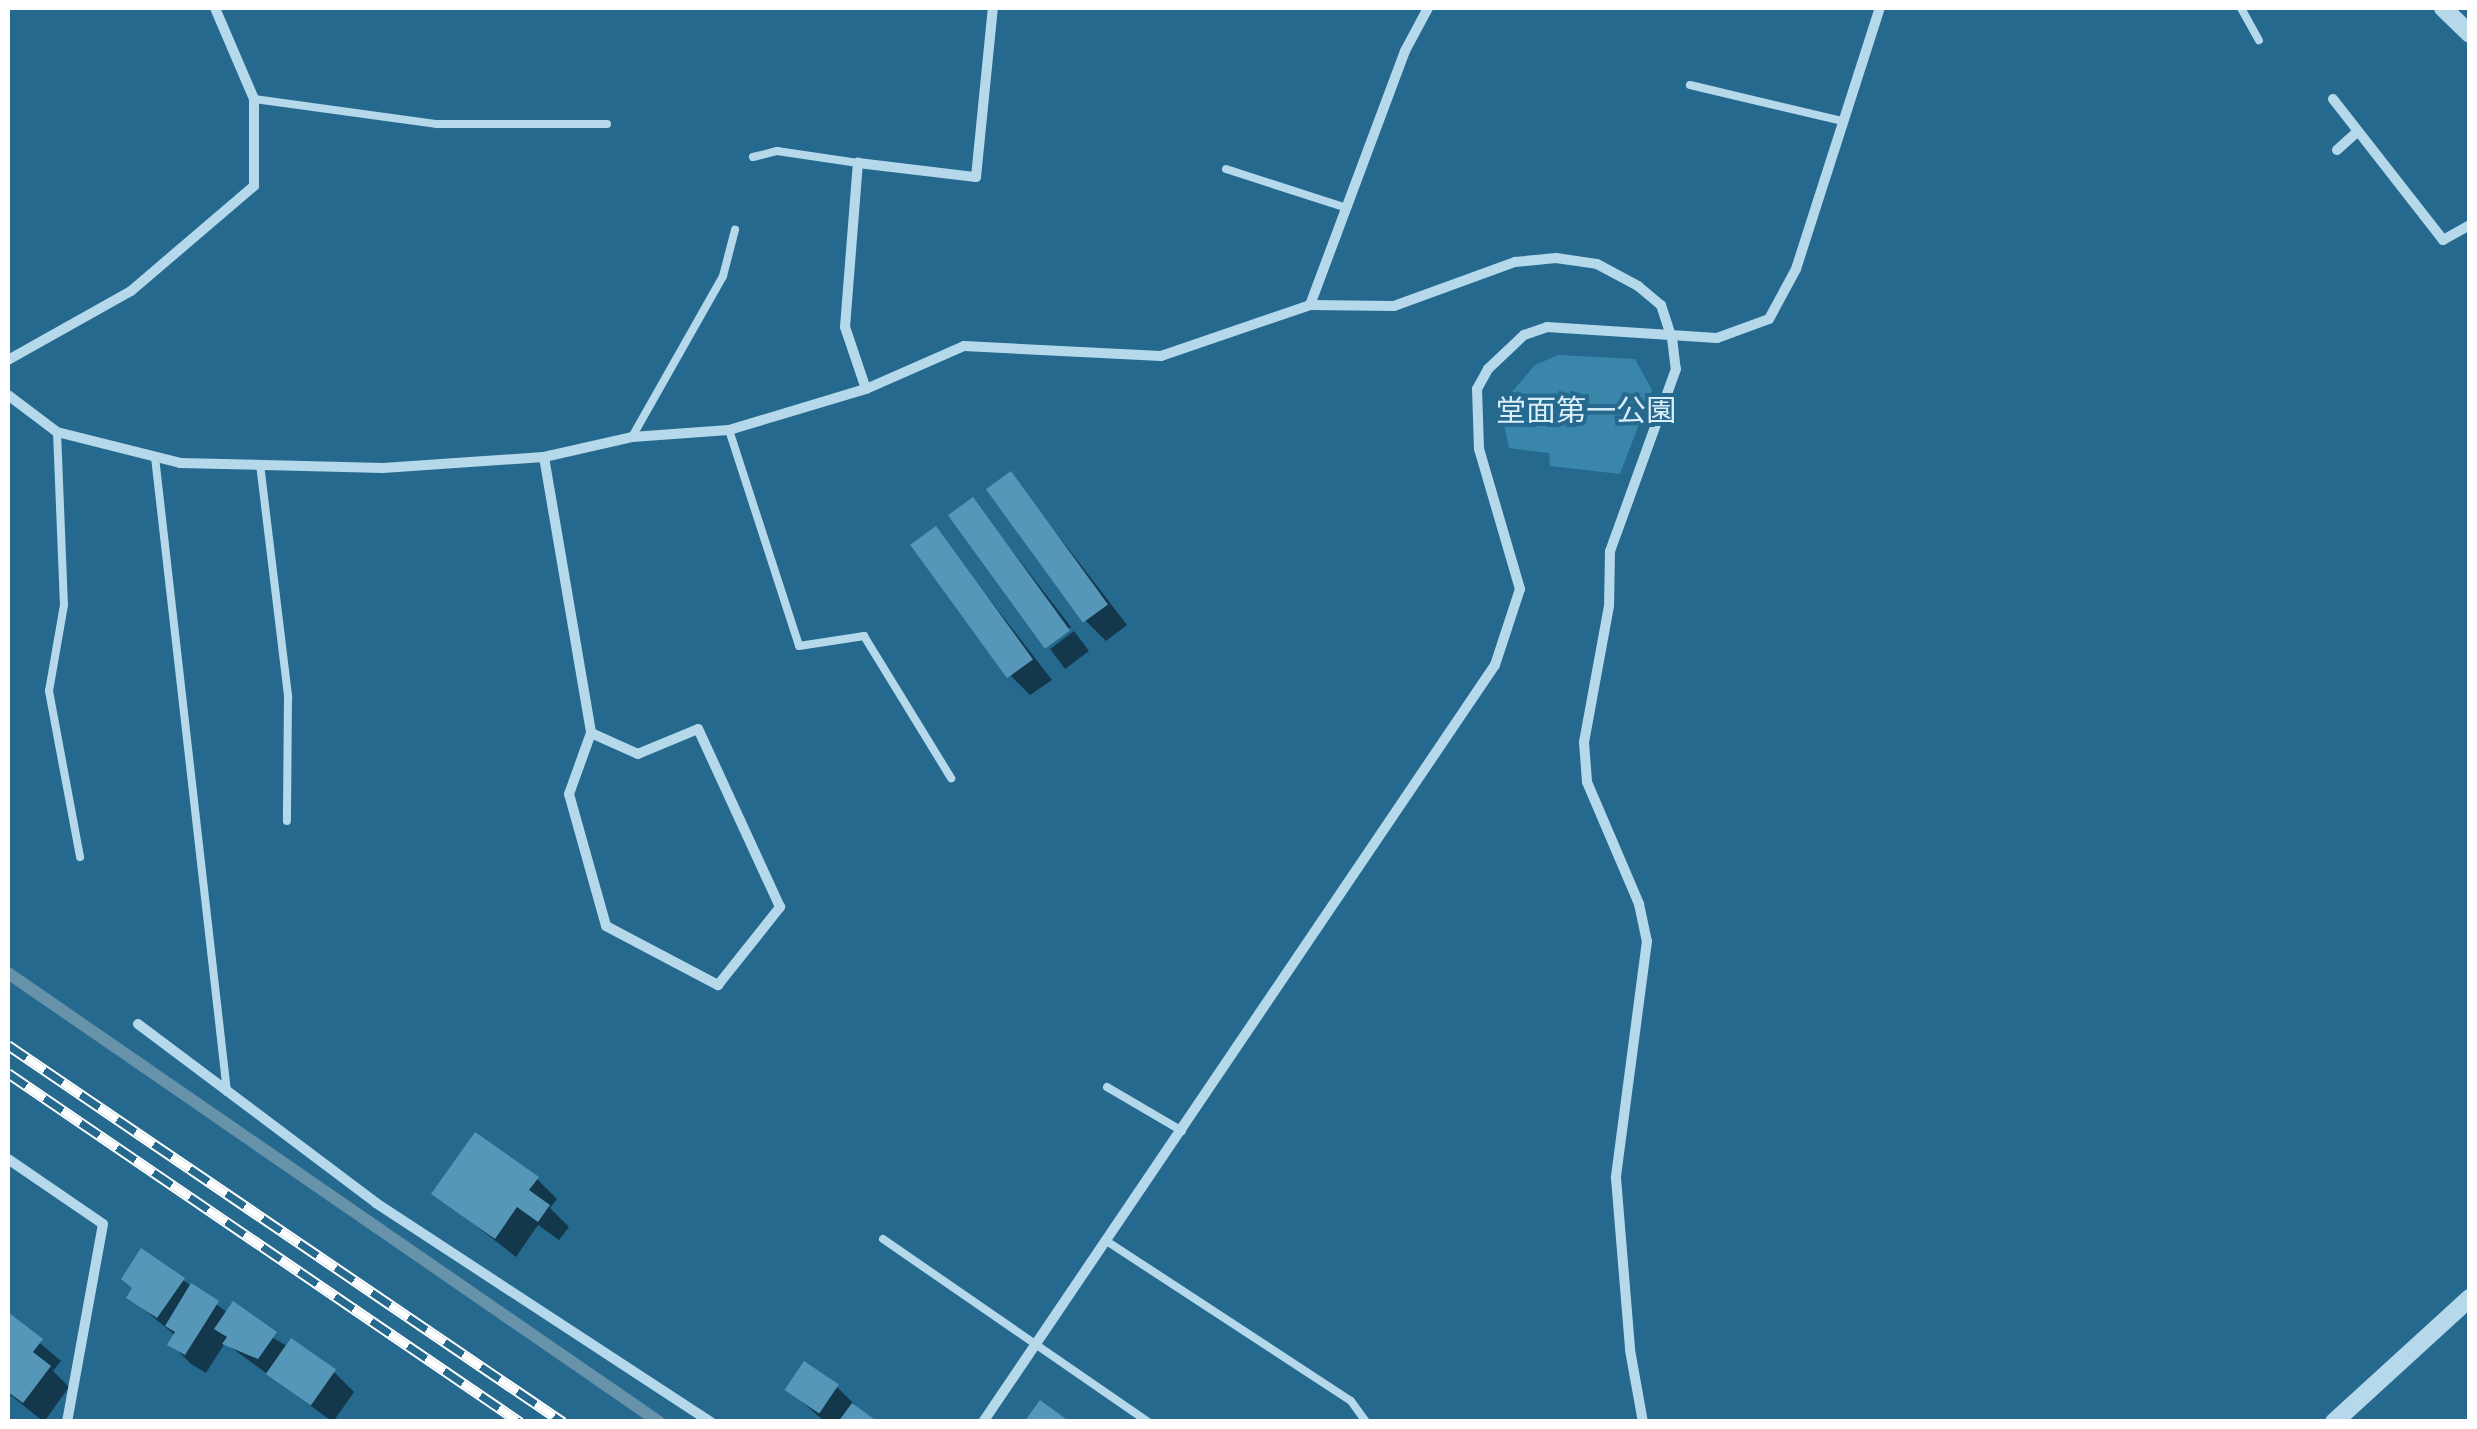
<!DOCTYPE html>
<meta charset="utf-8">
<style>
body{margin:0}
#map{position:relative;width:2477px;height:1429px;overflow:hidden;background:#26698e;font-family:Arial,"Noto Sans JP",sans-serif}
div>[style]{position:absolute}
.green>*{inset:0;background:#3a85aa}
.shadow>*{inset:0;background:#0007;transform-origin:0 0}
.stream>*{height:12px;margin:-6px;padding:0 6px;transform-origin:6px;border-radius:6px;background:#6692aa}
.building>*{inset:0;background:#5696b8;transform-origin:0 0}
.service>*{height:8px;margin:-4px;padding:0 4px;transform-origin:4px;border-radius:4px;background:#b5d9eb}
.minor>*{height:10px;margin:-5px;padding:0 5px;transform-origin:5px;border-radius:5px;background:#b5d9eb}
.tertiary>*{height:18px;margin:-9px;padding:0 9px;transform-origin:9px;border-radius:9px;background:#b5d9eb}
.rail>*{height:11px;margin-top:-5.5px;transform-origin:0;background:repeating-linear-gradient(90deg,#26698e 0 22px,#fff 0 44px);box-sizing:border-box;border-block:2px solid #fff}
span{translate:-50% -50%;white-space:nowrap;text-align:center;line-height:1.15;-webkit-text-stroke:8px #26698e;paint-order:stroke}
.park-label{font-size:30px;color:#daeef8}
.frame{position:absolute;inset:0;border:10px solid #fff;pointer-events:none}
</style>
<div id="map">
<div class="green">
<div style="clip-path:polygon(1558px 355px,1635px 359px,1652px 390px,1620px 474px,1550px 466px,1549px 453px,1509px 448px,1503px 420px,1511px 393px,1535px 365px)"></div>
</div>
<div class="shadow">
<div style="clip-path:polygon(1011px 474px,1127px 625px,1106px 641px,1086px 621px)"></div>
<div style="clip-path:polygon(973px 500px,1071px 627px,1047px 645px)"></div>
<div style="clip-path:polygon(935px 529px,1052px 680px,1030px 695px,1010px 675px)"></div>
<div style="left:1074px;top:631px;width:25px;height:30px;rotate:53deg"></div>
<div style="clip-path:polygon(537px 1179px,557px 1199px,550px 1208px,569px 1227px,559px 1240px,538px 1225px,516px 1257px,434px 1193px)"></div>
<div style="clip-path:polygon(183px 1280px,228px 1313px,334px 1372px,354px 1392px,333px 1422px,225px 1343px,206px 1373px,191px 1364px,171px 1344px,176px 1336px,129px 1297px)"></div>
<div style="clip-path:polygon(8px 1316px,61px 1361px,53px 1371px,69px 1387px,44px 1422px,8px 1393px)"></div>
<div style="clip-path:polygon(837px 1387px,857px 1407px,874px 1422px,825px 1422px,788px 1389px)"></div>
</div>
<div class="stream">
<div style="left:8px;top:973px;width:791px;rotate:34.59deg"></div>
</div>
<div class="building">
<div style="left:1011px;top:471px;width:165px;height:31px;rotate:54deg"></div>
<div style="left:973px;top:497px;width:165px;height:31px;rotate:54deg"></div>
<div style="left:936px;top:526px;width:165px;height:32px;rotate:54deg"></div>
<div style="clip-path:polygon(475px 1132px,539px 1177px,529px 1190px,550px 1205px,538px 1222px,517px 1207px,495px 1239px,431px 1194px)"></div>
<div style="clip-path:polygon(141px 1248px,185px 1278px,157px 1318px,126px 1298px,132px 1288px,121px 1279px)"></div>
<div style="clip-path:polygon(191px 1283px,219px 1301px,185px 1355px,167px 1345px,175px 1332px,165px 1326px)"></div>
<div style="clip-path:polygon(233px 1301px,277px 1332px,258px 1359px,222px 1344px,227px 1337px,214px 1329px)"></div>
<div style="clip-path:polygon(8px 1312px,43px 1339px,33px 1352px,51px 1366px,23px 1403px,8px 1392px)"></div>
<div style="left:291px;top:1338px;width:55px;height:44px;rotate:35deg"></div>
<div style="left:804px;top:1361px;width:42px;height:35px;rotate:34deg"></div>
<div style="clip-path:polygon(1040px 1400px,1070px 1422px,1024px 1422px)"></div>
<div style="clip-path:polygon(852px 1403px,878px 1422px,838px 1422px)"></div>
</div>
<div class="service">
<div style="left:2241px;top:8px;width:37px;rotate:61deg"></div>
<div style="left:1690px;top:85px;width:156px;rotate:13.3deg"></div>
<div style="left:254px;top:99px;width:185px;rotate:7.8deg"></div>
<div style="left:437px;top:124px;width:170px"></div>
<div style="left:753px;top:157px;width:25px;rotate:-14deg"></div>
<div style="left:777px;top:151px;width:82px;rotate:8.4deg"></div>
<div style="left:1226px;top:169px;width:127px;rotate:17.9deg"></div>
<div style="left:729px;top:430px;width:227px;rotate:72deg"></div>
<div style="left:799px;top:646px;width:66px;rotate:-8.7deg"></div>
<div style="left:864px;top:636px;width:167px;rotate:58.5deg"></div>
<div style="left:57px;top:432px;width:173px;rotate:87.7deg"></div>
<div style="left:64px;top:605px;width:87px;rotate:99.9deg"></div>
<div style="left:49px;top:691px;width:169px;rotate:79.4deg"></div>
<div style="left:632px;top:437px;width:185px;rotate:-60.5deg"></div>
<div style="left:723px;top:276px;width:48px;rotate:-75.4deg"></div>
<div style="left:155px;top:457px;width:639px;rotate:83.53deg"></div>
<div style="left:260px;top:464px;width:235px;rotate:83.1deg"></div>
<div style="left:288px;top:697px;width:124px;rotate:90.5deg"></div>
<div style="left:1107px;top:1087px;width:87px;rotate:30.4deg"></div>
<div style="left:883px;top:1239px;width:322px;rotate:34.6deg"></div>
<div style="left:1105px;top:1240px;width:294px;rotate:33.2deg"></div>
<div style="left:1351px;top:1401px;width:26px;rotate:54deg"></div>
</div>
<div class="minor">
<div style="left:2333px;top:99px;width:179px;rotate:52deg"></div>
<div style="left:2443px;top:240px;width:31px;rotate:-29deg"></div>
<div style="left:2337px;top:150px;width:28px;rotate:-42deg"></div>
<div style="left:1310px;top:305px;width:84px;rotate:0.7deg"></div>
<div style="left:1394px;top:306px;width:129px;rotate:-20deg"></div>
<div style="left:1515px;top:262px;width:41px;rotate:-5.6deg"></div>
<div style="left:1556px;top:258px;width:41px;rotate:8.3deg"></div>
<div style="left:1597px;top:264px;width:47px;rotate:28.2deg"></div>
<div style="left:1638px;top:286px;width:30px;rotate:40deg"></div>
<div style="left:1661px;top:305px;width:35px;rotate:72deg"></div>
<div style="left:1672px;top:338px;width:31px;rotate:83deg"></div>
<div style="left:1676px;top:369px;width:194px;rotate:109.9deg"></div>
<div style="left:1610px;top:551px;width:55px;rotate:91deg"></div>
<div style="left:1609px;top:606px;width:138px;rotate:100.4deg"></div>
<div style="left:1584px;top:742px;width:40px;rotate:85.7deg"></div>
<div style="left:1587px;top:782px;width:133px;rotate:66.9deg"></div>
<div style="left:1639px;top:904px;width:38px;rotate:78deg"></div>
<div style="left:1647px;top:941px;width:239px;rotate:97.5deg"></div>
<div style="left:1616px;top:1178px;width:173px;rotate:85.3deg"></div>
<div style="left:1630px;top:1350px;width:73px;rotate:79.8deg"></div>
<div style="left:8px;top:360px;width:141px;rotate:-29.3deg"></div>
<div style="left:131px;top:291px;width:162px;rotate:-40.5deg"></div>
<div style="left:254px;top:186px;width:87px;rotate:-90deg"></div>
<div style="left:254px;top:99px;width:99px;rotate:-113.2deg"></div>
<div style="left:866px;top:389px;width:65px;rotate:-108.7deg"></div>
<div style="left:845px;top:327px;width:165px;rotate:-85.5deg"></div>
<div style="left:858px;top:163px;width:119px;rotate:6.8deg"></div>
<div style="left:976px;top:177px;width:170px;rotate:-84.3deg"></div>
<div style="left:8px;top:395px;width:61px;rotate:37.1deg"></div>
<div style="left:57px;top:432px;width:127px;rotate:14.1deg"></div>
<div style="left:180px;top:463px;width:203px;rotate:1.4deg"></div>
<div style="left:383px;top:468px;width:161px;rotate:-3.9deg"></div>
<div style="left:544px;top:457px;width:90px;rotate:-12.8deg"></div>
<div style="left:632px;top:437px;width:97px;rotate:-4.1deg"></div>
<div style="left:729px;top:430px;width:143px;rotate:-16.7deg"></div>
<div style="left:866px;top:389px;width:107px;rotate:-23.7deg"></div>
<div style="left:964px;top:346px;width:197px;rotate:2.9deg"></div>
<div style="left:1161px;top:356px;width:157px;rotate:-18.9deg"></div>
<div style="left:1310px;top:305px;width:271px;rotate:-69.5deg"></div>
<div style="left:1405px;top:51px;width:49px;rotate:-61.9deg"></div>
<div style="left:544px;top:457px;width:280px;rotate:80.3deg"></div>
<div style="left:591px;top:733px;width:65px;rotate:109.8deg"></div>
<div style="left:569px;top:794px;width:137px;rotate:74.3deg"></div>
<div style="left:606px;top:926px;width:127px;rotate:27.8deg"></div>
<div style="left:718px;top:985px;width:100px;rotate:-51.5deg"></div>
<div style="left:780px;top:907px;width:196px;rotate:-114.7deg"></div>
<div style="left:698px;top:729px;width:65px;rotate:157.4deg"></div>
<div style="left:638px;top:754px;width:51px;rotate:-155.9deg"></div>
<div style="left:138px;top:1024px;width:298px;rotate:36.9deg"></div>
<div style="left:376px;top:1203px;width:400px;rotate:33.2deg"></div>
<div style="left:8px;top:1159px;width:115px;rotate:34.4deg"></div>
<div style="left:103px;top:1224px;width:201px;rotate:100.3deg"></div>
<div style="left:983px;top:1422px;width:914px;rotate:-55.93deg"></div>
<div style="left:1495px;top:665px;width:80px;rotate:-71.8deg"></div>
<div style="left:1520px;top:589px;width:146px;rotate:-106.3deg"></div>
<div style="left:1479px;top:449px;width:60px;rotate:-91.9deg"></div>
<div style="left:1477px;top:389px;width:23px;rotate:-61deg"></div>
<div style="left:1488px;top:369px;width:50px;rotate:-43.4deg"></div>
<div style="left:1524px;top:335px;width:24px;rotate:-19deg"></div>
<div style="left:1547px;top:327px;width:170px;rotate:3.7deg"></div>
<div style="left:1717px;top:338px;width:55px;rotate:-20.1deg"></div>
<div style="left:1769px;top:319px;width:57px;rotate:-61.6deg"></div>
<div style="left:1796px;top:269px;width:274px;rotate:-72.2deg"></div>
</div>
<div class="tertiary">
<div style="left:2443px;top:8px;width:37px;rotate:44deg"></div>
<div style="left:2334px;top:1422px;width:184px;rotate:-42.4deg"></div>
</div>
<div class="rail">
<div style="left:8px;top:1045px;width:671px;rotate:34.19deg"></div>
<div style="left:8px;top:1073px;width:620px;rotate:34.28deg"></div>
</div>
<div class="park-label">
<span style="left:1586px;top:411px">堂面第一公園</span>
</div>
<div class="frame"></div>
</div>
